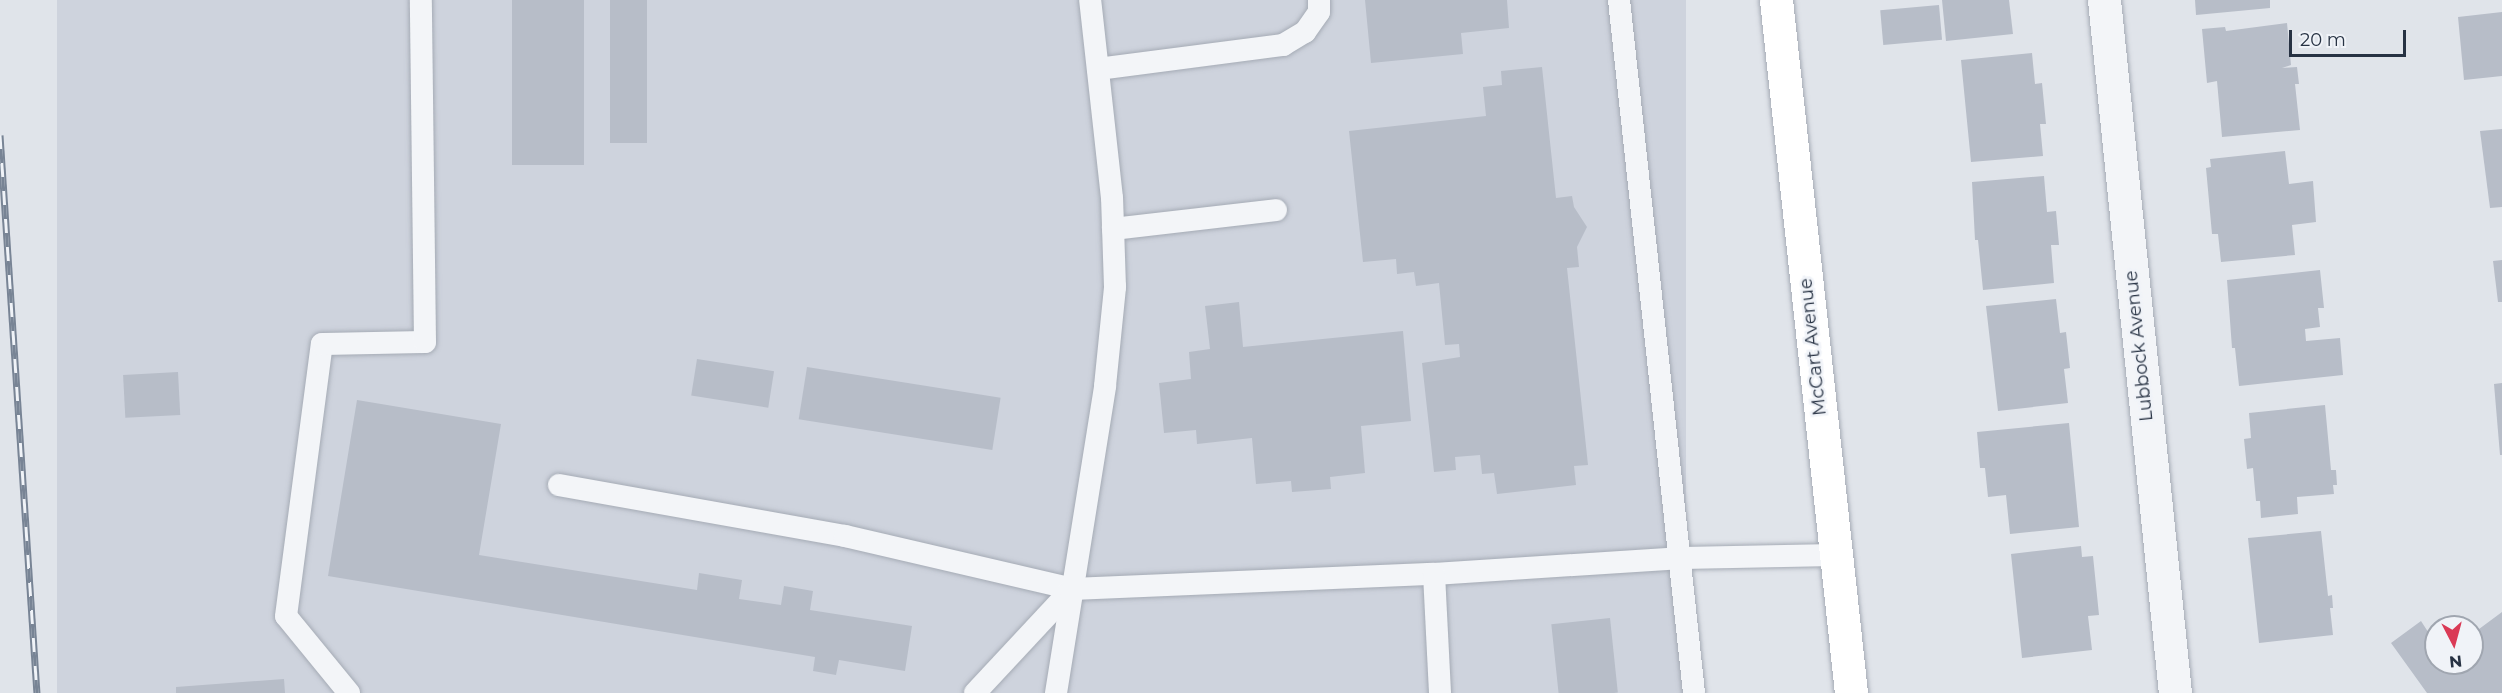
<!DOCTYPE html>
<style>
body{margin:0}
#map{position:relative;width:2502px;height:693px;overflow:hidden;background:#e0e4ea;font-family:Montserrat,sans-serif}
div>[style]{position:absolute}
.built>*{inset:0;background:#ced3dd;transform-origin:0 0}
.building>*{inset:0;background:#b7bdc8;transform-origin:0 0}
.roads{filter:drop-shadow(0 0 2px #a5abb5) drop-shadow(0 0 2px #a5abb5)}
.service>*{height:22px;margin:-11px;padding:0 11px;transform-origin:11px;border-radius:11px;background:#f3f5f8}
.minor>*{height:33px;margin:-16.5px;padding:0 16.5px;transform-origin:16.5px;border-radius:16.5px;background:#f3f5f8}
.secondary>*{height:33px;margin:-16.5px;padding:0 16.5px;transform-origin:16.5px;border-radius:16.5px;background:#fff}
.rail>*{height:7px;margin-top:-3.5px;transform-origin:0;background:repeating-linear-gradient(90deg,#f0f3f8 0 14px,#788495 0 28px);box-sizing:border-box;border-block:2px solid #788495}
span{translate:-50% -50%;white-space:nowrap;text-align:center;line-height:1.15;-webkit-text-stroke:5px #f0f3f8;paint-order:stroke}
.street-label{font-size:18px;color:#273243}
.north{position:absolute;left:2424px;top:615px;width:60px;height:60px;box-sizing:border-box;background:#f0f3f8;border:2px solid #a0a6b0;border-radius:50%;rotate:174deg;font-size:16px;font-weight:700;line-height:24px;text-align:center;color:#273243}
.north::after{content:'';display:block;margin:auto;width:21px;height:27px;background:#da3a56;clip-path:polygon(50% 0,100% 100%,50% 72%,0 100%)}
.scale{position:absolute;left:2289px;top:30px;width:117px;height:27px;box-sizing:border-box;border:3px solid #273243;border-top:0;padding-left:8px;font-size:18px;line-height:21px;white-space:nowrap;color:#273243;-webkit-text-stroke:4px #f0f3f8;paint-order:stroke}
</style>
<div id="map">
<div class="built">
<div style="left:57px;top:0;width:1629px;height:694px"></div>
</div>
<div class="building">
<div style="left:512px;top:0;width:72px;height:165px"></div>
<div style="left:610px;top:0;width:37px;height:143px"></div>
<div style="clip-path:polygon(1365px 0,1507px 0,1509px 28px,1461px 33px,1463px 54px,1371px 63px)"></div>
<div style="clip-path:polygon(1942px 0,2009px 0,2013px 34px,1946px 41px)"></div>
<div style="clip-path:polygon(2195px 0,2270px 0,2270px 8px,2196px 15px)"></div>
<div style="left:1939px;top:5px;width:35px;height:59px;rotate:85deg"></div>
<div style="clip-path:polygon(2502px 12px,2502px 76px,2464px 80px,2458px 17px)"></div>
<div style="clip-path:polygon(2287px 23px,2291px 65px,2282px 68px,2297px 67px,2299px 84px,2295px 84px,2300px 130px,2222px 137px,2217px 81px,2207px 83px,2202px 29px,2225px 27px,2226px 31px)"></div>
<div style="clip-path:polygon(2032px 53px,2035px 84px,2042px 83px,2046px 124px,2040px 124px,2043px 156px,1971px 162px,1961px 60px)"></div>
<div style="clip-path:polygon(1542px 67px,1556px 198px,1572px 196px,1574px 207px,1587px 227px,1577px 247px,1579px 267px,1567px 268px,1588px 465px,1574px 466px,1576px 485px,1497px 494px,1494px 473px,1482px 474px,1480px 455px,1455px 457px,1456px 470px,1434px 472px,1422px 363px,1460px 357px,1459px 344px,1445px 345px,1439px 283px,1416px 286px,1414px 272px,1397px 274px,1396px 259px,1363px 262px,1349px 131px,1486px 116px,1483px 87px,1502px 85px,1501px 71px)"></div>
<div style="clip-path:polygon(2502px 129px,2502px 207px,2490px 208px,2480px 131px)"></div>
<div style="clip-path:polygon(2285px 151px,2289px 184px,2313px 181px,2316px 222px,2292px 225px,2295px 255px,2221px 262px,2218px 234px,2212px 234px,2206px 168px,2211px 167px,2210px 159px)"></div>
<div style="clip-path:polygon(2044px 176px,2047px 212px,2056px 211px,2059px 245px,2051px 245px,2054px 283px,1983px 290px,1978px 240px,1975px 240px,1972px 182px)"></div>
<div style="clip-path:polygon(2502px 260px,2502px 302px,2498px 302px,2493px 261px)"></div>
<div style="clip-path:polygon(2320px 270px,2324px 308px,2318px 308px,2320px 327px,2305px 329px,2306px 341px,2340px 338px,2343px 375px,2239px 386px,2235px 348px,2232px 348px,2227px 280px)"></div>
<div style="clip-path:polygon(2056px 299px,2060px 333px,2066px 332px,2070px 368px,2064px 369px,2068px 403px,1998px 411px,1986px 306px)"></div>
<div style="clip-path:polygon(1239px 302px,1243px 347px,1403px 331px,1411px 421px,1361px 426px,1365px 473px,1330px 477px,1331px 489px,1292px 492px,1291px 481px,1256px 484px,1252px 438px,1197px 444px,1196px 430px,1164px 433px,1159px 383px,1191px 379px,1189px 352px,1210px 349px,1205px 306px)"></div>
<div style="left:697px;top:359px;width:78px;height:37px;rotate:9deg"></div>
<div style="left:807px;top:367px;width:196px;height:53px;rotate:9deg"></div>
<div style="left:178px;top:372px;width:43px;height:55px;rotate:87deg"></div>
<div style="clip-path:polygon(2502px 383px,2502px 455px,2500px 455px,2494px 384px)"></div>
<div style="clip-path:polygon(357px 400px,501px 424px,479px 555px,697px 590px,699px 573px,742px 580px,739px 599px,781px 605px,784px 586px,813px 591px,810px 610px,912px 626px,905px 671px,839px 660px,836px 675px,813px 671px,815px 657px,328px 576px)"></div>
<div style="clip-path:polygon(2325px 405px,2331px 470px,2336px 470px,2337px 485px,2333px 485px,2334px 494px,2297px 497px,2298px 514px,2261px 518px,2260px 501px,2256px 501px,2253px 468px,2247px 469px,2244px 439px,2251px 438px,2249px 413px)"></div>
<div style="clip-path:polygon(2069px 423px,2079px 527px,2010px 534px,2006px 495px,1988px 497px,1985px 468px,1980px 468px,1977px 432px)"></div>
<div style="clip-path:polygon(2321px 531px,2328px 596px,2332px 595px,2333px 608px,2330px 608px,2333px 635px,2259px 643px,2248px 538px)"></div>
<div style="clip-path:polygon(2081px 546px,2082px 557px,2093px 556px,2099px 615px,2088px 616px,2092px 650px,2022px 658px,2011px 554px)"></div>
<div style="clip-path:polygon(2502px 612px,2502px 693px,2427px 693px,2391px 643px,2421px 621px,2432px 638px,2436px 635px,2436px 663px,2472px 663px,2472px 628px,2475px 632px)"></div>
<div style="clip-path:polygon(2463px 616px,2471px 627px,2447px 627px)"></div>
<div style="left:1610px;top:618px;width:75px;height:59px;rotate:84deg"></div>
<div style="clip-path:polygon(284px 679px,285px 693px,176px 693px,176px 687px)"></div>
</div>
<div class="roads">
<div class="service">
<div style="left:1619px;top:0;width:697px;rotate:83.82deg"></div>
<div style="left:1098px;top:69px;width:187px;rotate:-7.4deg"></div>
<div style="left:1283px;top:45px;width:26px;rotate:-31deg"></div>
<div style="left:1305px;top:32px;width:24px;rotate:-55deg"></div>
<div style="left:1319px;top:12px;width:12px;rotate:-90deg"></div>
<div style="left:1113px;top:229px;width:164px;rotate:-6.6deg"></div>
<div style="left:559px;top:485px;width:291px;rotate:10.1deg"></div>
<div style="left:845px;top:536px;width:233px;rotate:13.1deg"></div>
<div style="left:1072px;top:589px;width:362px;rotate:-2.4deg"></div>
<div style="left:1434px;top:574px;width:249px;rotate:-3.7deg"></div>
<div style="left:1682px;top:558px;width:153px;rotate:-1.1deg"></div>
<div style="left:1434px;top:574px;width:119px;rotate:87.1deg"></div>
<div style="left:349px;top:693px;width:99px;rotate:-129.3deg"></div>
<div style="left:286px;top:616px;width:274px;rotate:-82.5deg"></div>
<div style="left:322px;top:344px;width:103px;rotate:-1.1deg"></div>
<div style="left:425px;top:342px;width:342px;rotate:-90.7deg"></div>
<div style="left:975px;top:693px;width:142px;rotate:-47deg"></div>
<div style="left:1056px;top:693px;width:311px;rotate:-80.9deg"></div>
<div style="left:1105px;top:386px;width:100px;rotate:-84.2deg"></div>
<div style="left:1115px;top:287px;width:89px;rotate:-91.9deg"></div>
<div style="left:1112px;top:198px;width:199px;rotate:-96.3deg"></div>
</div>
<div class="minor">
<div style="left:2104px;top:0;width:697px;rotate:84.15deg"></div>
</div>
<div class="secondary">
<div style="left:1776px;top:0;width:697px;rotate:83.82deg"></div>
</div>
</div>
<div class="rail">
<div style="left:0;top:135px;width:559px;rotate:86.21deg"></div>
</div>
<div class="street-label">
<span style="left:2139px;top:346px;rotate:-96deg">Lubbock Avenue</span>
<span style="left:1813px;top:347px;rotate:-96deg">McCart Avenue</span>
</div>
<div class="north">N</div>
<div class="scale">20 m</div>
</div>
